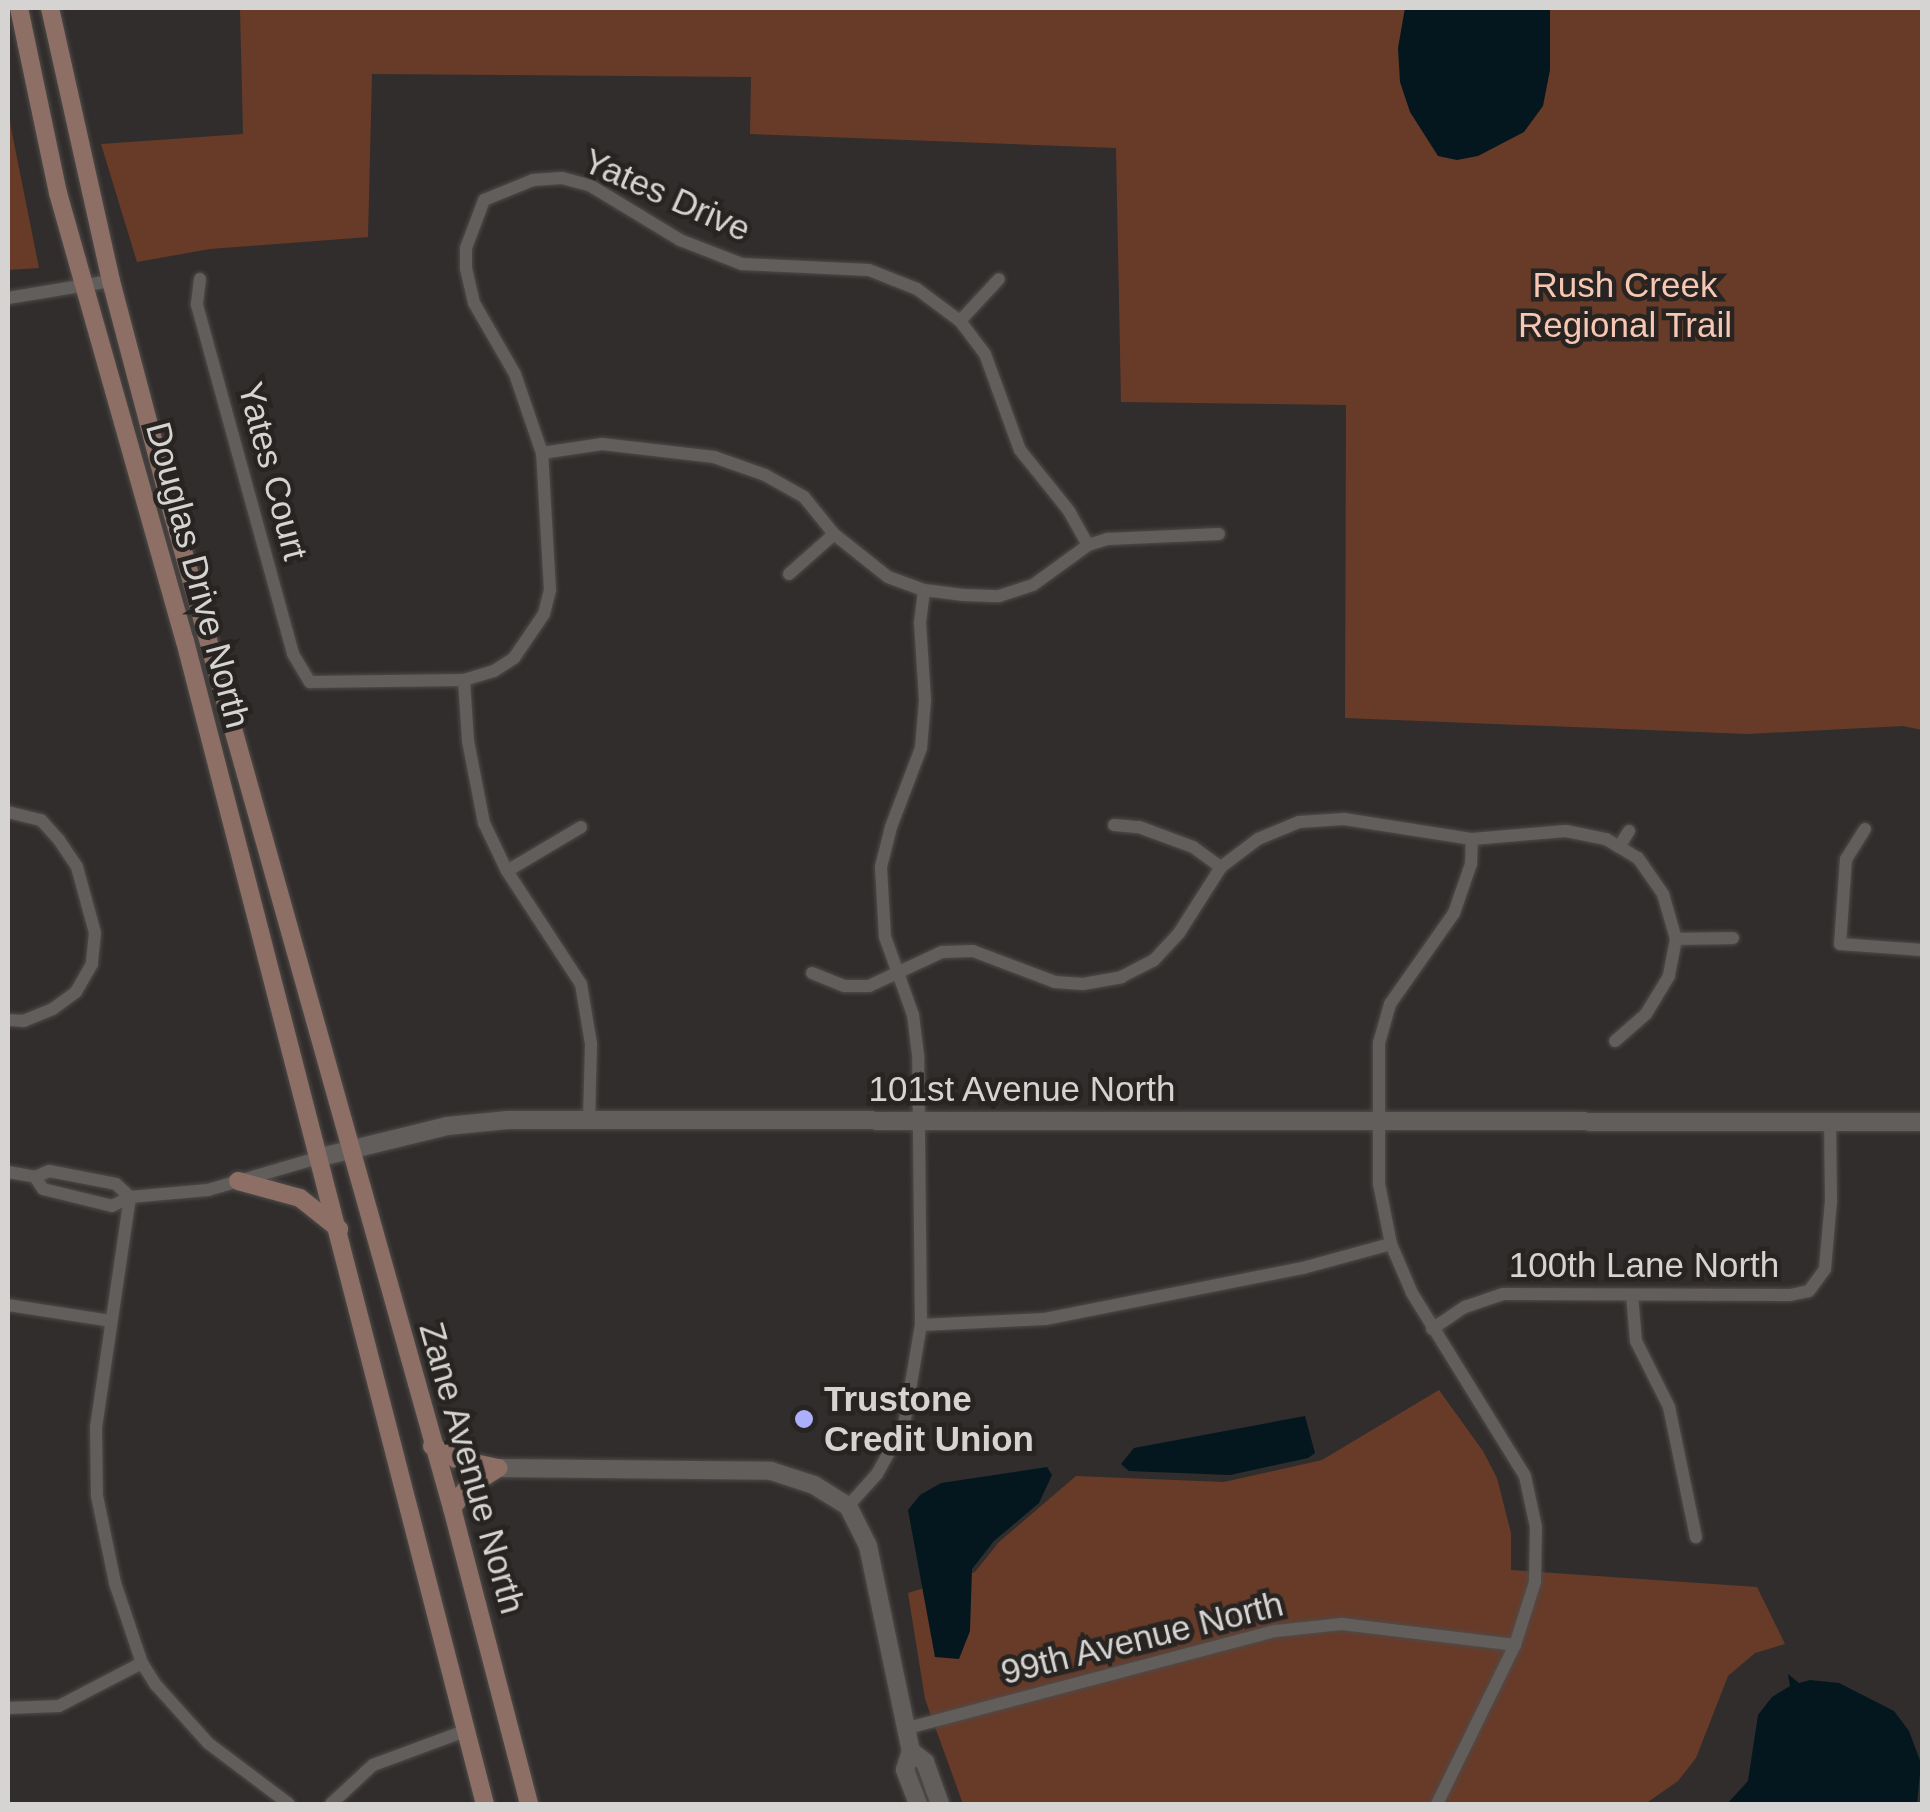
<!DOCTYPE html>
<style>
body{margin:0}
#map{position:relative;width:1930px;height:1812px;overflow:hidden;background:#312d2c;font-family:Arial,sans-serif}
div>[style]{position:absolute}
.green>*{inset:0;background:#683b29}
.water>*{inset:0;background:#04171e}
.roads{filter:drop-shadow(0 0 2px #4e4b49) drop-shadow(0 0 2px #4e4b49)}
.minor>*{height:12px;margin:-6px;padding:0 6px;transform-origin:6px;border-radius:6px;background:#625e5c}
.tertiary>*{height:18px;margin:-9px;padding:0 9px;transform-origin:9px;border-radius:9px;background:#625e5c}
.secondary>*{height:18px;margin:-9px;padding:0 9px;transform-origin:9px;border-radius:9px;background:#8d6f66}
.dots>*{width:28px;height:28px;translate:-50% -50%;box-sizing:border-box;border:5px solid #272422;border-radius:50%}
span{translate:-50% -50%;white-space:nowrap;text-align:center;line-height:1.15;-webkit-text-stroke:9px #272422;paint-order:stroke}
.street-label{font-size:35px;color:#d6d4d3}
.park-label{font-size:35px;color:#f7c7b4}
.poi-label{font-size:35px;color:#d6d4d3;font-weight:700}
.left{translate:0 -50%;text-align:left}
.frame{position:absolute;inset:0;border:10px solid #d6d4d3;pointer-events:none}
</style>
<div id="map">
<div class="green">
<div style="clip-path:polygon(240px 8px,1922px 8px,1922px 730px,1903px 726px,1747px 734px,1345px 718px,1346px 405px,1121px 402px,1116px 148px,750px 134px,751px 77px,372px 74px,368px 237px,210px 249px,137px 262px,101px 144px,243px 134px)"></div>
<div style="clip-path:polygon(8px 102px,11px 128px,39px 268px,8px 270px)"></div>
<div style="clip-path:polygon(1439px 1390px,1483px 1451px,1497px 1478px,1511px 1533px,1511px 1570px,1757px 1587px,1785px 1644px,1755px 1653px,1728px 1676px,1696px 1758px,1678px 1781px,1645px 1804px,963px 1804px,925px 1699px,908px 1593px,975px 1572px,999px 1542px,1076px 1476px,1224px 1482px,1322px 1460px)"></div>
</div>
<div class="water">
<div style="clip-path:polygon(1405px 8px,1550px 8px,1550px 70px,1543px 106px,1524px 132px,1478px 156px,1457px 160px,1438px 156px,1410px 112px,1400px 82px,1398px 48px)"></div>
<div style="clip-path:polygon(1305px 1416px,1315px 1453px,1308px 1458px,1230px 1475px,1129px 1471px,1121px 1464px,1134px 1448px)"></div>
<div style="clip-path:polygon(1047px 1467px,1052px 1475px,1039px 1503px,994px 1541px,972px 1569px,970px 1631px,959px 1659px,935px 1657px,908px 1510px,920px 1495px,941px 1483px)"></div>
<div style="clip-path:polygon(1788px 1674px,1799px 1683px,1810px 1680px,1839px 1683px,1894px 1711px,1909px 1731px,1921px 1763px,1917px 1804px,1727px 1804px,1748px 1781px,1758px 1715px,1772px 1697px,1790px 1686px)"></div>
</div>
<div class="roads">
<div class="minor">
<div style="left:200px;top:279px;width:26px;rotate:97deg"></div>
<div style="left:197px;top:305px;width:362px;rotate:74.6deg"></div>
<div style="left:293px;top:654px;width:33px;rotate:59deg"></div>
<div style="left:310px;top:682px;width:154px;rotate:-0.7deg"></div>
<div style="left:464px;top:680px;width:31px;rotate:-17deg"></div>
<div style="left:494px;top:671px;width:24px;rotate:-33deg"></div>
<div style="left:514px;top:658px;width:53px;rotate:-55.7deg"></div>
<div style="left:544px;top:614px;width:25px;rotate:-76deg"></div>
<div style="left:550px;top:590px;width:137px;rotate:-93.3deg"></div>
<div style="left:542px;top:453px;width:83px;rotate:-108.9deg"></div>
<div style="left:515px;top:374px;width:82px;rotate:-120deg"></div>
<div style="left:474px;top:303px;width:35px;rotate:-103deg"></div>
<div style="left:466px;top:269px;width:21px;rotate:-90deg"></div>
<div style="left:466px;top:248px;width:51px;rotate:-69.4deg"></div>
<div style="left:484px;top:200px;width:53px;rotate:-22.2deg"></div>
<div style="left:533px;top:180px;width:29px;rotate:-4deg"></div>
<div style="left:562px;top:178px;width:30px;rotate:15deg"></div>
<div style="left:591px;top:186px;width:104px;rotate:31.2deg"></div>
<div style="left:680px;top:240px;width:66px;rotate:21.2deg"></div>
<div style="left:742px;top:264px;width:127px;rotate:2.7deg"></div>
<div style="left:869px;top:270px;width:52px;rotate:21.6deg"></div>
<div style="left:917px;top:289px;width:54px;rotate:36.7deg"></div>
<div style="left:960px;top:321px;width:41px;rotate:52.9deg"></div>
<div style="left:985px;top:354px;width:102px;rotate:70deg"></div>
<div style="left:1020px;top:450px;width:78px;rotate:51.2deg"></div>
<div style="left:1069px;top:511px;width:39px;rotate:61deg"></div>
<div style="left:8px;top:298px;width:104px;rotate:-9.4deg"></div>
<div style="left:960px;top:321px;width:57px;rotate:-47.1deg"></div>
<div style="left:542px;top:453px;width:61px;rotate:-8.5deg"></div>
<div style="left:602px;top:444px;width:113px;rotate:6.6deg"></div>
<div style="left:714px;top:457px;width:54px;rotate:19.4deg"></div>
<div style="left:765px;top:475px;width:45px;rotate:29.4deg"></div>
<div style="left:804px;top:497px;width:48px;rotate:51deg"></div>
<div style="left:834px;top:534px;width:69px;rotate:38.5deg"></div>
<div style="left:888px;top:577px;width:38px;rotate:20deg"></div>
<div style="left:924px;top:590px;width:40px;rotate:7.1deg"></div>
<div style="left:964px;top:595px;width:35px;rotate:2deg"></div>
<div style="left:999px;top:596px;width:36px;rotate:-18deg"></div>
<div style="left:1033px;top:585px;width:68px;rotate:-36deg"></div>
<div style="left:1088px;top:545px;width:21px;rotate:-17deg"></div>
<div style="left:1108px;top:539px;width:111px;rotate:-2.6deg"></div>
<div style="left:789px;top:574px;width:60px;rotate:-41.6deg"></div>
<div style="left:464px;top:680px;width:61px;rotate:86.2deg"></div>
<div style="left:468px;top:741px;width:84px;rotate:79deg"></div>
<div style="left:484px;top:823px;width:53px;rotate:64.4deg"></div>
<div style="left:507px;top:871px;width:135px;rotate:56.8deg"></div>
<div style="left:581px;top:984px;width:61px;rotate:80.5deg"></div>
<div style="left:591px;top:1044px;width:77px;rotate:91.5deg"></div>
<div style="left:8px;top:812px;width:34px;rotate:14deg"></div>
<div style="left:41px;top:820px;width:27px;rotate:48deg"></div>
<div style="left:59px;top:840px;width:32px;rotate:56deg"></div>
<div style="left:77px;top:867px;width:68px;rotate:74.7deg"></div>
<div style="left:95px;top:933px;width:31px;rotate:96deg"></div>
<div style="left:92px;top:964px;width:32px;rotate:120deg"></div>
<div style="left:76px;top:992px;width:29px;rotate:144deg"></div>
<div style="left:53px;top:1009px;width:31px;rotate:158deg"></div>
<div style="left:24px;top:1021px;width:16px;rotate:-176deg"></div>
<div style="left:1114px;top:825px;width:25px;rotate:5deg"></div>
<div style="left:1139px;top:827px;width:58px;rotate:20.3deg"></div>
<div style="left:1193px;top:847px;width:34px;rotate:36deg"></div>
<div style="left:1865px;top:829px;width:36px;rotate:122deg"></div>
<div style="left:1846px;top:859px;width:85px;rotate:94deg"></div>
<div style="left:1840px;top:944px;width:82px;rotate:4.2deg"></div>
<div style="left:1619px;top:847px;width:19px;rotate:-58deg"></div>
<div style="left:507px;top:871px;width:86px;rotate:-30.7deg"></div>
<div style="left:1676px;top:939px;width:57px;rotate:-1deg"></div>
<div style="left:812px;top:973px;width:35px;rotate:22deg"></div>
<div style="left:845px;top:986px;width:24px"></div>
<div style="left:869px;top:986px;width:81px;rotate:-25deg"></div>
<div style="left:942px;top:952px;width:31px;rotate:-2deg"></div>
<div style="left:973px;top:951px;width:88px;rotate:20.7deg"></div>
<div style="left:1055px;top:982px;width:28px;rotate:4deg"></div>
<div style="left:1083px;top:984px;width:39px;rotate:-10deg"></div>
<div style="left:1121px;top:977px;width:37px;rotate:-27deg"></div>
<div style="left:1154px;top:960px;width:37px;rotate:-47deg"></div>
<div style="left:1179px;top:933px;width:78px;rotate:-57.5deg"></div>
<div style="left:1221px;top:867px;width:46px;rotate:-37.1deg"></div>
<div style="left:1258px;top:839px;width:44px;rotate:-22.5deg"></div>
<div style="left:1299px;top:822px;width:45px;rotate:-3.8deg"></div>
<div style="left:1344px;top:819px;width:130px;rotate:8.9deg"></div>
<div style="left:1472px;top:839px;width:94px;rotate:-4.9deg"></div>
<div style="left:1566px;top:831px;width:41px;rotate:11.3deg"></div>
<div style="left:1606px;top:839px;width:37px;rotate:31deg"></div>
<div style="left:1638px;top:858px;width:44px;rotate:55.2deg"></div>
<div style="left:1663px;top:894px;width:47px;rotate:73.9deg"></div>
<div style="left:1676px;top:939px;width:38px;rotate:101deg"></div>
<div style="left:1669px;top:976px;width:44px;rotate:121.2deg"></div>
<div style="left:1646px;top:1014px;width:41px;rotate:138.9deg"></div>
<div style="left:8px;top:1172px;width:27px;rotate:10deg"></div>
<div style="left:35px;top:1177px;width:15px;rotate:-23deg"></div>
<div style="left:49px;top:1171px;width:68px;rotate:11deg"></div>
<div style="left:116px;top:1184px;width:19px;rotate:43deg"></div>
<div style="left:35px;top:1177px;width:14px;rotate:56deg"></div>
<div style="left:43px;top:1189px;width:71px;rotate:13.8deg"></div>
<div style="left:112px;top:1206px;width:20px;rotate:-27deg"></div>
<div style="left:130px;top:1197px;width:78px;rotate:-5.1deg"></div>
<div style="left:208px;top:1190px;width:118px;rotate:-16.3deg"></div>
<div style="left:130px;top:1197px;width:232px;rotate:98.4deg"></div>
<div style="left:96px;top:1427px;width:69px;rotate:89.2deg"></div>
<div style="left:97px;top:1496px;width:89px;rotate:78.3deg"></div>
<div style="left:115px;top:1583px;width:84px;rotate:71.4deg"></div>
<div style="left:142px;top:1663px;width:26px;rotate:58deg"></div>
<div style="left:156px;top:1685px;width:78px;rotate:48.1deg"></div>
<div style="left:208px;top:1743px;width:101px;rotate:37deg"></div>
<div style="left:1632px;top:1295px;width:46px;rotate:85deg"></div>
<div style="left:1636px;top:1341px;width:74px;rotate:63.4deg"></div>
<div style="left:1669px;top:1407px;width:133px;rotate:78.3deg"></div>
<div style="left:8px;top:1305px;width:104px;rotate:8.8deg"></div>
<div style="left:921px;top:1325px;width:124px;rotate:-2.8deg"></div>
<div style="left:1045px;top:1319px;width:263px;rotate:-11.2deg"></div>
<div style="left:1303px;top:1268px;width:91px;rotate:-15.3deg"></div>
<div style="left:1432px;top:1329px;width:40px;rotate:-34deg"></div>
<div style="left:1465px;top:1307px;width:40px;rotate:-18.9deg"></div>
<div style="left:1503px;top:1294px;width:287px;rotate:0.2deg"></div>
<div style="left:1790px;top:1295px;width:19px;rotate:-12deg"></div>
<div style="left:1809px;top:1291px;width:27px;rotate:-54deg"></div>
<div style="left:1825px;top:1269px;width:68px;rotate:-85deg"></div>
<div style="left:1831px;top:1201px;width:79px;rotate:-90.7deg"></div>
<div style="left:848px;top:1506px;width:43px;rotate:-47.8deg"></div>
<div style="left:877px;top:1474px;width:56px;rotate:-61.1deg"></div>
<div style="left:904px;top:1425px;width:101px;rotate:-80.4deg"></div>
<div style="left:921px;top:1325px;width:270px;rotate:-90.6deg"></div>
<div style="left:918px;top:1055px;width:40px;rotate:-97.1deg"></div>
<div style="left:913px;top:1015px;width:83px;rotate:-109.7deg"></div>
<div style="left:885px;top:937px;width:70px;rotate:-93.3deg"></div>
<div style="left:881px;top:867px;width:41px;rotate:-76deg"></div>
<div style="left:891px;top:827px;width:85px;rotate:-69.2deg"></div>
<div style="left:921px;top:748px;width:48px;rotate:-85.2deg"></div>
<div style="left:925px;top:700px;width:77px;rotate:-93.7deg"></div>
<div style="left:920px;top:623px;width:33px;rotate:-83deg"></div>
<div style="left:8px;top:1708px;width:51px;rotate:-2.2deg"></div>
<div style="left:59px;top:1706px;width:93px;rotate:-27.4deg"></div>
<div style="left:904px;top:1729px;width:385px;rotate:-14.8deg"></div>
<div style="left:1276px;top:1631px;width:66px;rotate:-6.1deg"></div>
<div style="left:1342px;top:1624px;width:174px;rotate:6.9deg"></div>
<div style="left:331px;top:1804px;width:57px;rotate:-42.9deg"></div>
<div style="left:373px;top:1765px;width:98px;rotate:-20.3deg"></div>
<div style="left:1437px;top:1804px;width:177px;rotate:-63.9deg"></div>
<div style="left:1515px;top:1645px;width:66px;rotate:-72.4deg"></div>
<div style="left:1535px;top:1582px;width:55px;rotate:-89deg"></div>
<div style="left:1536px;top:1527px;width:52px;rotate:-102.2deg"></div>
<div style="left:1525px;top:1476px;width:215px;rotate:-121.7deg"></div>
<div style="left:1412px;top:1293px;width:53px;rotate:-113.2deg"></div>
<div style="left:1391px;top:1244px;width:61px;rotate:-101.3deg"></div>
<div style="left:1379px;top:1184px;width:141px;rotate:-90deg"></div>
<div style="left:1379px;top:1043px;width:41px;rotate:-74.2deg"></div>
<div style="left:1390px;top:1004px;width:111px;rotate:-54.9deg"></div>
<div style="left:1454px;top:913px;width:52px;rotate:-70.9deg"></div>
<div style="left:1471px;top:864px;width:25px;rotate:-88deg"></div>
</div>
<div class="tertiary">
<div style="left:321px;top:1157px;width:130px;rotate:-13.8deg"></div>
<div style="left:447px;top:1126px;width:61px;rotate:-5.6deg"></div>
<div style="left:508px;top:1120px;width:1414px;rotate:0.08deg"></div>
<div style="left:498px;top:1468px;width:273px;rotate:0.6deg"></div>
<div style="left:771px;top:1471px;width:45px;rotate:18deg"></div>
<div style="left:814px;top:1485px;width:40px;rotate:32deg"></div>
<div style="left:848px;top:1506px;width:45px;rotate:63.4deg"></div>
<div style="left:868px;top:1546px;width:209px;rotate:78.2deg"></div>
<div style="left:911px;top:1751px;width:20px;rotate:108deg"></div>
<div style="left:905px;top:1770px;width:36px;rotate:69deg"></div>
<div style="left:911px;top:1751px;width:18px;rotate:38deg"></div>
<div style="left:925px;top:1762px;width:45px;rotate:70.3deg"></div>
</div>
<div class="secondary">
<div style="left:19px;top:8px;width:189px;rotate:78.1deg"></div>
<div style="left:58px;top:193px;width:466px;rotate:74.2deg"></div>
<div style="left:185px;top:641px;width:1201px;rotate:75.54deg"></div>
<div style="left:50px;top:8px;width:280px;rotate:77.4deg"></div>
<div style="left:111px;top:281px;width:242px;rotate:75.2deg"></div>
<div style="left:173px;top:515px;width:1031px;rotate:74.31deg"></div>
<div style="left:452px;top:1508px;width:306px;rotate:75.4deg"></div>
<div style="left:238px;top:1181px;width:64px;rotate:15.3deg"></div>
<div style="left:300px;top:1198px;width:50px;rotate:38.5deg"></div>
<div style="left:432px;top:1446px;width:27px;rotate:28deg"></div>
<div style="left:456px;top:1459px;width:43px;rotate:12.1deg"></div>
<div style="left:452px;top:1508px;width:26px;rotate:-53deg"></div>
<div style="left:468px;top:1487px;width:36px;rotate:-32deg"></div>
</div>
</div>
<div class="dots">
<div style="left:804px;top:1419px;background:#acaffb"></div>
</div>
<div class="street-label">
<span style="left:667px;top:195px;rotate:24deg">Yates Drive</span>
<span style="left:273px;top:471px;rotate:75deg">Yates Court</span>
<span style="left:198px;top:575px;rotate:75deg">Douglas Drive North</span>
<span style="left:1022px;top:1089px">101st Avenue North</span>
<span style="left:1644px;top:1265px">100th Lane North</span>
<span style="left:472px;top:1468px;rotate:74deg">Zane Avenue North</span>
<span style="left:1142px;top:1638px;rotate:-14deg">99th Avenue North</span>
</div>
<div class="park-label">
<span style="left:1625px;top:305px">Rush Creek<br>Regional Trail</span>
</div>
<div class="poi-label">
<span class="left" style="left:824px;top:1419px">Trustone<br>Credit Union</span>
</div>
<div class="frame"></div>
</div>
